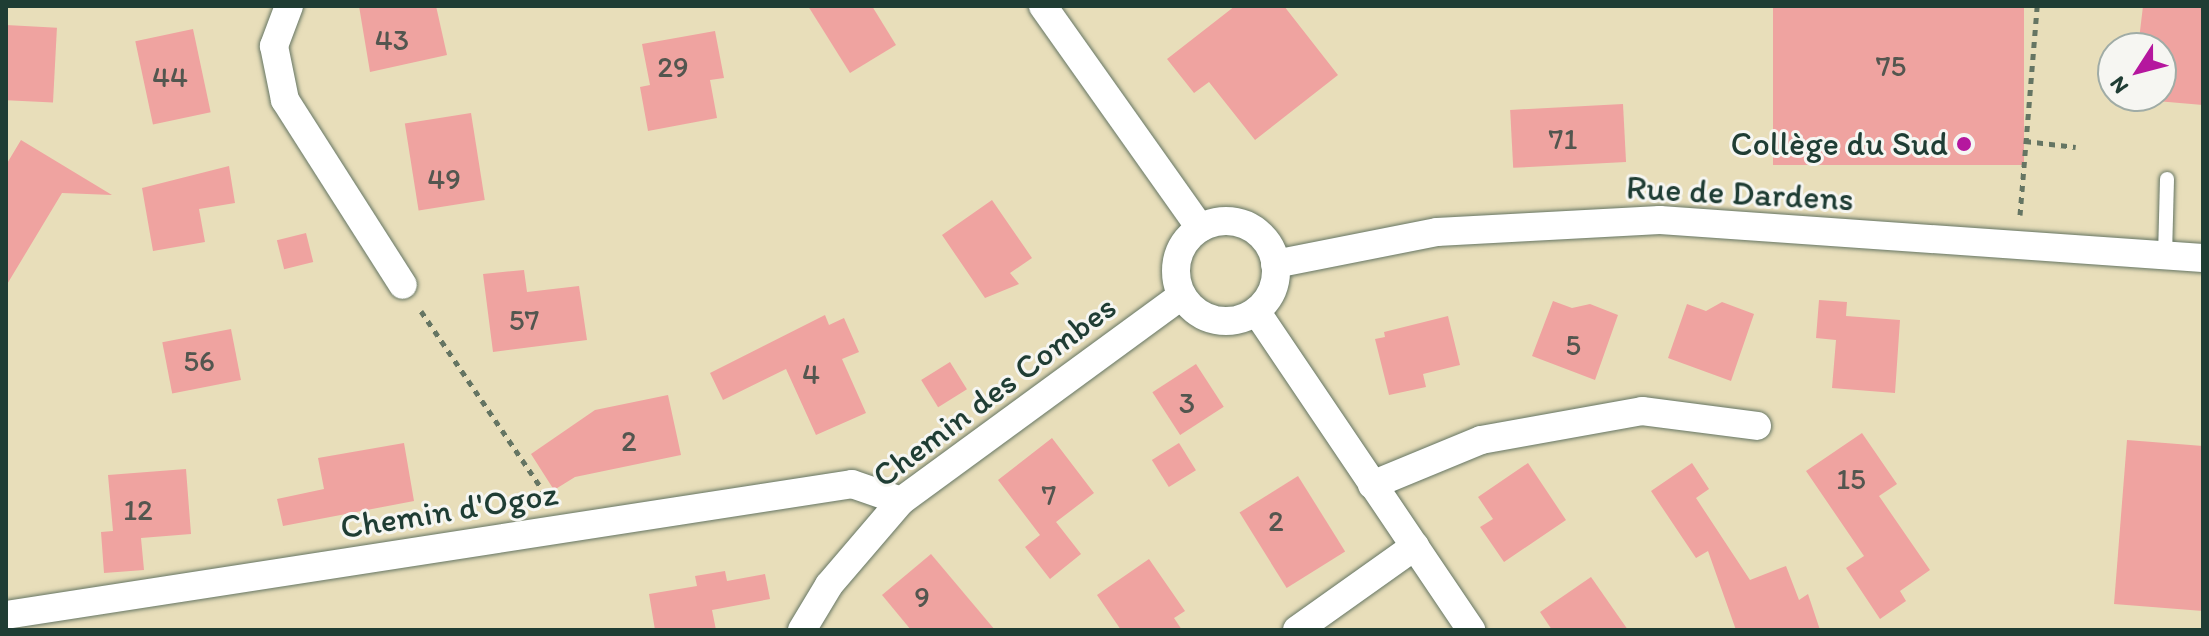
<!DOCTYPE html>
<meta charset="utf-8">
<style>
body{margin:0}
#map{position:relative;width:2209px;height:636px;overflow:hidden;background:#e8deba;font-family:Itim,sans-serif}
div>[style]{position:absolute}
.building>*{inset:0;background:#efa3a0;transform-origin:0 0}
.path>*{height:5px;margin-top:-2.5px;transform-origin:0;background:repeating-linear-gradient(90deg,#657563 0 6px,transparent 0 12px)}
.roads{filter:drop-shadow(0 0 2px #657563) drop-shadow(0 0 2px #657563)}
.service>*{height:14px;margin:-7px;padding:0 7px;transform-origin:7px;border-radius:7px;background:#fff}
.minor>*{height:28px;margin:-14px;padding:0 14px;transform-origin:14px;border-radius:14px;background:#fff}
.minor>.ring{margin:-14px;padding:0;box-sizing:content-box;background:none;border:28px solid #fff;border-radius:50%}
.dots>*{width:22px;height:22px;translate:-50% -50%;box-sizing:border-box;border:4px solid #f6f6f2;border-radius:50%}
span{translate:-50% -50%;white-space:nowrap;text-align:center;line-height:1.15;-webkit-text-stroke:6px #f6f6f2;paint-order:stroke}
.number-label{font-size:30px;color:#53564f}
.number-label span{-webkit-text-stroke-width:0}
.poi-label{font-size:34px;color:#1f3d34}
.right{translate:-100% -50%;text-align:right}
.street-label{font-size:34px;color:#1f3d34}
.frame{position:absolute;inset:0;border:8px solid #1f3d34;pointer-events:none}
.north{position:absolute;left:2097px;top:32px;width:80px;height:80px;box-sizing:border-box;background:#f6f6f2;border:2px solid #a0aca6;border-radius:50%;rotate:234deg;font-size:22px;font-weight:700;line-height:32px;text-align:center;color:#1f3d34}
.north::after{content:'';display:block;margin:auto;width:28px;height:36px;background:#b5179e;clip-path:polygon(50% 0,100% 100%,50% 72%,0 100%)}
</style>
<div id="map">
<div class="building">
<div style="clip-path:polygon(359px 6px,436px 6px,447px 55px,370px 72px)"></div>
<div style="clip-path:polygon(808px 6px,872px 6px,896px 45px,850px 73px)"></div>
<div style="clip-path:polygon(1235px 6px,1284px 6px,1338px 75px,1255px 140px,1209px 82px,1194px 93px,1167px 59px)"></div>
<div style="left:1773px;top:6px;width:251px;height:159px"></div>
<div style="clip-path:polygon(2143px 6px,2203px 6px,2203px 105px,2133px 99px,2161px 96px,2161px 48px,2138px 48px)"></div>
<div style="left:6px;top:25px;width:51px;height:75px;rotate:3deg"></div>
<div style="left:193px;top:29px;width:85px;height:59px;rotate:78deg"></div>
<div style="clip-path:polygon(715px 31px,724px 78px,710px 80px,717px 118px,648px 131px,640px 87px,650px 85px,642px 44px)"></div>
<div style="left:1623px;top:104px;width:58px;height:113px;rotate:87deg"></div>
<div style="left:471px;top:113px;width:88px;height:67px;rotate:81deg"></div>
<div style="clip-path:polygon(21px 140px,112px 195px,62px 193px,6px 286px,6px 165px)"></div>
<div style="clip-path:polygon(229px 166px,235px 203px,199px 209px,205px 242px,153px 251px,142px 188px)"></div>
<div style="clip-path:polygon(992px 200px,1032px 258px,1010px 273px,1019px 284px,985px 298px,942px 235px)"></div>
<div style="left:306px;top:233px;width:30px;height:30px;rotate:76deg"></div>
<div style="clip-path:polygon(524px 270px,527px 292px,579px 286px,587px 340px,493px 352px,483px 274px)"></div>
<div style="clip-path:polygon(1819px 300px,1847px 302px,1846px 316px,1900px 320px,1895px 393px,1832px 388px,1836px 340px,1816px 338px)"></div>
<div style="clip-path:polygon(1553px 301px,1572px 308px,1590px 304px,1618px 315px,1595px 380px,1532px 356px)"></div>
<div style="clip-path:polygon(1722px 302px,1754px 314px,1731px 381px,1668px 358px,1687px 304px,1706px 311px)"></div>
<div style="clip-path:polygon(825px 315px,829px 325px,844px 318px,859px 352px,842px 359px,866px 413px,816px 435px,786px 369px,723px 400px,710px 373px)"></div>
<div style="clip-path:polygon(1448px 316px,1460px 365px,1423px 374px,1426px 387px,1389px 395px,1375px 339px,1385px 337px,1384px 332px)"></div>
<div style="left:231px;top:329px;width:52px;height:70px;rotate:79deg"></div>
<div style="left:950px;top:362px;width:32px;height:34px;rotate:58deg"></div>
<div style="left:1196px;top:364px;width:51px;height:52px;rotate:57deg"></div>
<div style="clip-path:polygon(668px 395px,681px 455px,575px 477px,554px 490px,531px 454px,595px 410px)"></div>
<div style="clip-path:polygon(1862px 433px,1897px 484px,1879px 496px,1930px 570px,1900px 591px,1906px 601px,1880px 619px,1846px 568px,1864px 556px,1806px 471px)"></div>
<div style="clip-path:polygon(1052px 438px,1094px 493px,1056px 522px,1081px 554px,1050px 579px,1025px 547px,1040px 535px,998px 480px)"></div>
<div style="clip-path:polygon(2127px 440px,2203px 446px,2203px 611px,2114px 604px)"></div>
<div style="clip-path:polygon(404px 443px,414px 501px,283px 526px,277px 499px,324px 489px,318px 458px)"></div>
<div style="left:1179px;top:443px;width:32px;height:32px;rotate:58deg"></div>
<div style="clip-path:polygon(1528px 463px,1566px 520px,1504px 562px,1480px 527px,1493px 519px,1478px 497px)"></div>
<div style="clip-path:polygon(1692px 463px,1709px 489px,1696px 498px,1750px 580px,1786px 566px,1799px 600px,1808px 594px,1820px 630px,1736px 630px,1708px 551px,1696px 558px,1651px 491px)"></div>
<div style="clip-path:polygon(186px 469px,191px 534px,141px 538px,144px 570px,104px 573px,101px 532px,113px 531px,108px 475px)"></div>
<div style="left:1298px;top:476px;width:89px;height:69px;rotate:58deg"></div>
<div style="clip-path:polygon(931px 554px,995px 630px,911px 630px,882px 595px)"></div>
<div style="clip-path:polygon(1149px 559px,1185px 611px,1174px 618px,1182px 630px,1121px 630px,1097px 595px)"></div>
<div style="clip-path:polygon(725px 571px,727px 581px,765px 574px,770px 599px,712px 610px,716px 630px,655px 630px,649px 594px,697px 586px,695px 576px)"></div>
<div style="clip-path:polygon(1591px 577px,1628px 630px,1552px 630px,1540px 612px)"></div>
</div>
<div class="path">
<div style="left:2025px;top:141px;width:51px;rotate:6.7deg"></div>
<div style="left:2020px;top:215px;width:210px;rotate:-85.3deg"></div>
<div style="left:421px;top:311px;width:230px;rotate:55.8deg"></div>
</div>
<div class="roads">
<div class="service">
<div style="left:2165px;top:256px;width:77px;rotate:-88.5deg"></div>
</div>
<div class="minor">
<div style="left:289px;top:6px;width:43px;rotate:110.6deg"></div>
<div style="left:274px;top:46px;width:55px;rotate:78.5deg"></div>
<div style="left:285px;top:100px;width:219px;rotate:57.5deg"></div>
<div style="left:1043px;top:6px;width:272px;rotate:54.7deg"></div>
<div class="ring" style="left:1176px;top:221px;width:72px;height:72px"></div>
<div style="left:1275px;top:264px;width:165px;rotate:-11.2deg"></div>
<div style="left:1437px;top:232px;width:223px;rotate:-3.1deg"></div>
<div style="left:1660px;top:220px;width:544px;rotate:4deg"></div>
<div style="left:1256px;top:311px;width:385px;rotate:56deg"></div>
<div style="left:1372px;top:485px;width:118px;rotate:-22.4deg"></div>
<div style="left:1481px;top:440px;width:164px;rotate:-10.2deg"></div>
<div style="left:1642px;top:411px;width:116px;rotate:7.4deg"></div>
<div style="left:6px;top:615px;width:856px;rotate:-8.8deg"></div>
<div style="left:852px;top:484px;width:52px;rotate:19.1deg"></div>
<div style="left:802px;top:630px;width:52px;rotate:-59deg"></div>
<div style="left:829px;top:585px;width:111px;rotate:-49.4deg"></div>
<div style="left:901px;top:501px;width:348px;rotate:-36.2deg"></div>
<div style="left:1297px;top:630px;width:145px;rotate:-35.4deg"></div>
</div>
</div>
<div class="dots">
<div style="left:1964px;top:144px;background:#b5179e"></div>
</div>
<div class="number-label">
<span style="left:392px;top:40px">43</span>
<span style="left:1891px;top:66px">75</span>
<span style="left:673px;top:67px">29</span>
<span style="left:170px;top:77px">44</span>
<span style="left:1563px;top:139px">71</span>
<span style="left:444px;top:179px">49</span>
<span style="left:524px;top:320px">57</span>
<span style="left:1573px;top:345px">5</span>
<span style="left:199px;top:361px">56</span>
<span style="left:811px;top:374px">4</span>
<span style="left:1187px;top:403px">3</span>
<span style="left:629px;top:441px">2</span>
<span style="left:1851px;top:479px">15</span>
<span style="left:1049px;top:495px">7</span>
<span style="left:138px;top:510px">12</span>
<span style="left:1276px;top:521px">2</span>
<span style="left:922px;top:597px">9</span>
</div>
<div class="poi-label">
<span class="right" style="left:1948px;top:144px">Collège du Sud</span>
</div>
<div class="street-label">
<span style="left:1740px;top:193px;rotate:3deg">Rue de Dardens</span>
<span style="left:994px;top:391px;rotate:-37deg">Chemin des Combes</span>
<span style="left:449px;top:510px;rotate:-9deg">Chemin d'Ogoz</span>
</div>
<div class="frame"></div>
<div class="north">N</div>
</div>
